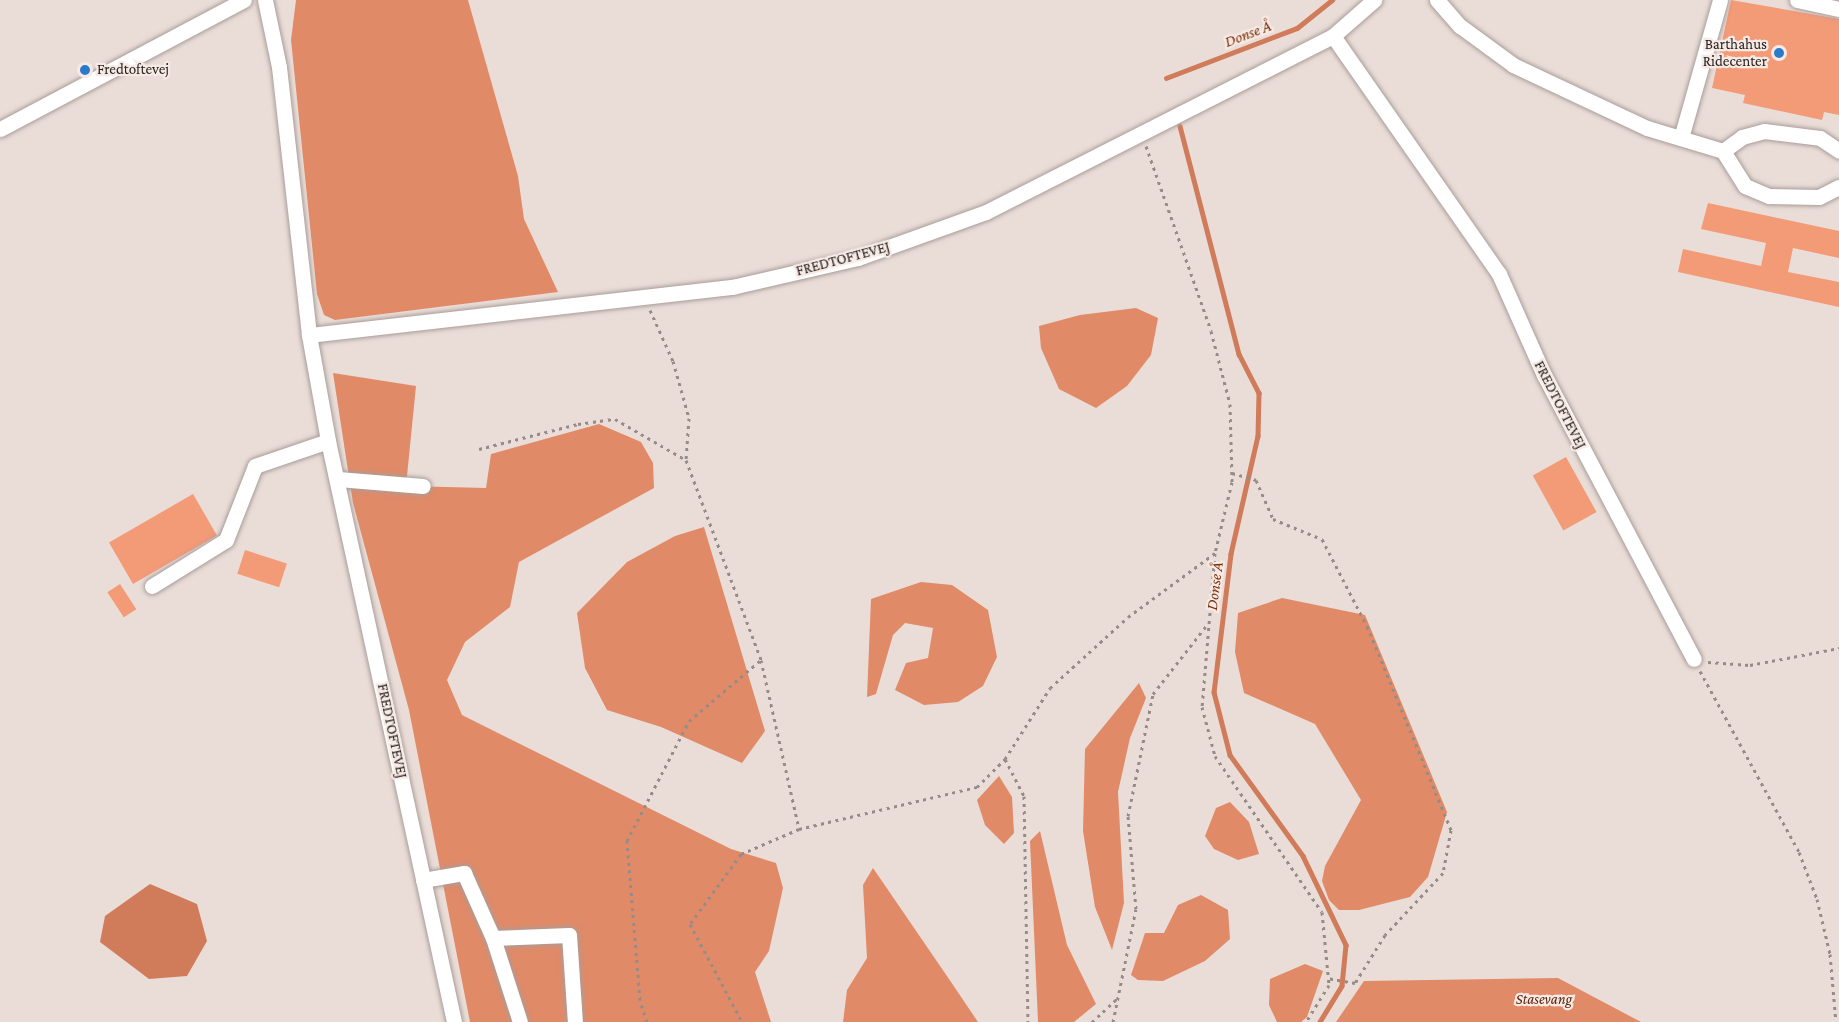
<!DOCTYPE html>
<meta charset="utf-8">
<style>
body{margin:0}
#map{position:relative;width:1839px;height:1022px;overflow:hidden;background:#eaddd8;font-family:"Crimson Pro",serif}
div>[style]{position:absolute}
.forest>*{inset:0;background:#e18a67}
.water>*{inset:0;background:#d07b59}
.stream>*{height:4.5px;margin:-2.25px;padding:0 2.25px;transform-origin:2.25px;border-radius:2.25px;background:#d07b59}
.building>*{inset:0;background:#f39a77;transform-origin:0 0}
.path>*{height:3px;margin-top:-1.5px;transform-origin:0;background:repeating-linear-gradient(90deg,#958c89 0 3px,transparent 0 7.5px)}
.roads{filter:drop-shadow(0 0 2px #a99d99) drop-shadow(0 0 2px #a99d99)}
.minor>*{height:15px;margin:-7.5px;padding:0 7.5px;transform-origin:7.5px;border-radius:7.5px;background:#fff}
.dots>*{width:16px;height:16px;translate:-50% -50%;box-sizing:border-box;border:3px solid #f7eae5;border-radius:50%}
span{translate:-50% -50%;white-space:nowrap;text-align:center;line-height:1.15;-webkit-text-stroke:4.5px #f7eae5;paint-order:stroke}
.poi-label{font-size:15px;color:#24201e}
.right{translate:-100% -50%;text-align:right}
.left{translate:0 -50%;text-align:left}
.street-label{font-size:15px;color:#24201e}
.park-label{font-size:15px;color:#561f06;font-style:italic}
.water-label{font-size:16px;color:#7b2d05;font-style:italic}
</style>
<div id="map">
<div class="forest">
<div style="clip-path:polygon(296px 0,468px 0,518px 176px,524px 219px,558px 292px,335px 320px,324px 315px,317px 294px,291px 40px)"></div>
<div style="clip-path:polygon(1136px 308px,1158px 318px,1151px 355px,1127px 386px,1096px 408px,1059px 389px,1041px 348px,1039px 326px,1080px 315px)"></div>
<div style="clip-path:polygon(333px 373px,416px 386px,406px 486px,486px 488px,491px 454px,599px 424px,641px 442px,653px 463px,654px 488px,519px 562px,510px 607px,465px 642px,447px 680px,462px 715px,731px 849px,776px 863px,783px 888px,769px 951px,755px 972px,771px 1022px,470px 1022px,409px 710px,353px 503px)"></div>
<div style="clip-path:polygon(704px 527px,765px 731px,742px 763px,661px 727px,607px 710px,585px 668px,577px 613px,627px 562px,675px 536px)"></div>
<div style="clip-path:polygon(921px 582px,952px 585px,988px 610px,997px 657px,983px 686px,958px 702px,924px 705px,895px 690px,906px 663px,928px 658px,933px 628px,905px 623px,893px 635px,876px 694px,867px 697px,871px 599px)"></div>
<div style="clip-path:polygon(1282px 598px,1365px 615px,1447px 812px,1428px 877px,1410px 897px,1359px 910px,1339px 910px,1329px 900px,1322px 881px,1325px 866px,1361px 800px,1315px 724px,1244px 693px,1235px 652px,1238px 613px)"></div>
<div style="clip-path:polygon(1139px 683px,1146px 698px,1130px 738px,1118px 792px,1124px 903px,1112px 950px,1095px 907px,1083px 831px,1085px 749px)"></div>
<div style="clip-path:polygon(999px 776px,1012px 797px,1014px 833px,1004px 844px,985px 825px,977px 800px)"></div>
<div style="clip-path:polygon(1230px 802px,1249px 822px,1259px 854px,1238px 860px,1214px 849px,1205px 836px,1216px 808px)"></div>
<div style="clip-path:polygon(1040px 831px,1067px 945px,1096px 1004px,1074px 1022px,1038px 1022px,1030px 841px)"></div>
<div style="clip-path:polygon(873px 868px,949px 979px,978px 1022px,843px 1022px,847px 990px,867px 958px,863px 885px)"></div>
<div style="clip-path:polygon(1201px 895px,1228px 910px,1230px 939px,1205px 961px,1163px 981px,1138px 980px,1131px 975px,1145px 933px,1164px 933px,1178px 905px)"></div>
<div style="clip-path:polygon(1305px 964px,1323px 971px,1307px 1017px,1301px 1022px,1277px 1022px,1269px 1005px,1270px 979px)"></div>
<div style="clip-path:polygon(1558px 978px,1641px 1022px,1336px 1022px,1364px 981px)"></div>
</div>
<div class="water">
<div style="clip-path:polygon(150px 884px,197px 904px,207px 941px,187px 976px,149px 979px,100px 942px,105px 916px)"></div>
</div>
<div class="stream">
<div style="left:1166px;top:78px;width:140px;rotate:-20.9deg"></div>
<div style="left:1297px;top:28px;width:45px;rotate:-38.7deg"></div>
<div style="left:1180px;top:126px;width:236px;rotate:75.5deg"></div>
<div style="left:1239px;top:354px;width:44px;rotate:62.9deg"></div>
<div style="left:1259px;top:393px;width:43px;rotate:91.3deg"></div>
<div style="left:1258px;top:436px;width:121px;rotate:102.9deg"></div>
<div style="left:1231px;top:554px;width:139px;rotate:97deg"></div>
<div style="left:1214px;top:692px;width:65px;rotate:75.7deg"></div>
<div style="left:1230px;top:755px;width:125px;rotate:54.1deg"></div>
<div style="left:1303px;top:856px;width:99px;rotate:64.2deg"></div>
<div style="left:1346px;top:945px;width:41px;rotate:95.6deg"></div>
<div style="left:1342px;top:986px;width:42px;rotate:121.4deg"></div>
</div>
<div class="building">
<div style="clip-path:polygon(1731px 0,1839px 19px,1839px 115px,1824px 112px,1822px 120px,1743px 103px,1745px 95px,1712px 88px)"></div>
<div style="clip-path:polygon(1708px 203px,1839px 231px,1839px 258px,1793px 248px,1788px 272px,1839px 282px,1839px 307px,1678px 272px,1683px 249px,1761px 266px,1766px 243px,1701px 229px)"></div>
<div style="left:1566px;top:457px;width:63px;height:38px;rotate:61deg"></div>
<div style="left:193px;top:494px;width:48px;height:97px;rotate:60deg"></div>
<div style="left:245px;top:550px;width:44px;height:25px;rotate:18deg"></div>
<div style="left:120px;top:584px;width:30px;height:15px;rotate:57deg"></div>
</div>
<div class="path">
<div style="left:1146px;top:146px;width:196px;rotate:70.6deg"></div>
<div style="left:1211px;top:331px;width:75px;rotate:75.4deg"></div>
<div style="left:1230px;top:404px;width:78px;rotate:88.5deg"></div>
<div style="left:1232px;top:482px;width:73px;rotate:103.5deg"></div>
<div style="left:1215px;top:553px;width:155px;rotate:94.8deg"></div>
<div style="left:1202px;top:707px;width:51px;rotate:75.1deg"></div>
<div style="left:1215px;top:756px;width:189px;rotate:55.6deg"></div>
<div style="left:1322px;top:912px;width:73px;rotate:84.5deg"></div>
<div style="left:1329px;top:985px;width:44px;rotate:121.9deg"></div>
<div style="left:650px;top:310px;width:56px;rotate:65.7deg"></div>
<div style="left:673px;top:361px;width:59px;rotate:74.3deg"></div>
<div style="left:689px;top:418px;width:42px;rotate:94.1deg"></div>
<div style="left:479px;top:449px;width:102px;rotate:-14.2deg"></div>
<div style="left:578px;top:424px;width:37px;rotate:-8deg"></div>
<div style="left:615px;top:419px;width:82px;rotate:30deg"></div>
<div style="left:686px;top:460px;width:214px;rotate:69.4deg"></div>
<div style="left:761px;top:660px;width:173px;rotate:77.3deg"></div>
<div style="left:799px;top:829px;width:63px;rotate:156.7deg"></div>
<div style="left:741px;top:854px;width:87px;rotate:126.1deg"></div>
<div style="left:690px;top:924px;width:111px;rotate:62deg"></div>
<div style="left:1232px;top:473px;width:25px;rotate:16deg"></div>
<div style="left:1256px;top:480px;width:43px;rotate:66.4deg"></div>
<div style="left:1273px;top:519px;width:53px;rotate:22.2deg"></div>
<div style="left:1322px;top:539px;width:98px;rotate:62.7deg"></div>
<div style="left:1367px;top:626px;width:221px;rotate:67.6deg"></div>
<div style="left:1451px;top:830px;width:44px;rotate:100.5deg"></div>
<div style="left:1443px;top:873px;width:85px;rotate:133.1deg"></div>
<div style="left:1385px;top:935px;width:57px;rotate:122deg"></div>
<div style="left:1355px;top:983px;width:27px;rotate:-170deg"></div>
<div style="left:1708px;top:662px;width:42px;rotate:4.1deg"></div>
<div style="left:1750px;top:665px;width:91px;rotate:-10.8deg"></div>
<div style="left:1700px;top:671px;width:206px;rotate:61.3deg"></div>
<div style="left:1799px;top:852px;width:50px;rotate:69deg"></div>
<div style="left:1817px;top:899px;width:57px;rotate:76.7deg"></div>
<div style="left:1830px;top:954px;width:68px;rotate:85deg"></div>
<div style="left:1005px;top:759px;width:42px;rotate:62.8deg"></div>
<div style="left:1024px;top:796px;width:226px;rotate:89deg"></div>
<div style="left:799px;top:829px;width:183px;rotate:-13.3deg"></div>
<div style="left:977px;top:787px;width:40px;rotate:-45deg"></div>
<div style="left:1005px;top:759px;width:84px;rotate:-57.6deg"></div>
<div style="left:1050px;top:688px;width:105px;rotate:-42.3deg"></div>
<div style="left:1128px;top:617px;width:108px;rotate:-36.3deg"></div>
<div style="left:647px;top:1022px;width:23px;rotate:-108deg"></div>
<div style="left:640px;top:1000px;width:160px;rotate:-94.7deg"></div>
<div style="left:627px;top:841px;width:135px;rotate:-62.7deg"></div>
<div style="left:689px;top:721px;width:94px;rotate:-40.3deg"></div>
<div style="left:1092px;top:1022px;width:37px;rotate:-43deg"></div>
<div style="left:1113px;top:1022px;width:115px;rotate:-78.5deg"></div>
<div style="left:1136px;top:909px;width:93px;rotate:-94.9deg"></div>
<div style="left:1128px;top:816px;width:125px;rotate:-78.4deg"></div>
<div style="left:1153px;top:694px;width:88px;rotate:-52deg"></div>
</div>
<div class="roads">
<div class="minor">
<div style="left:265px;top:0;width:68px;rotate:78.2deg"></div>
<div style="left:279px;top:67px;width:270px;rotate:83.6deg"></div>
<div style="left:309px;top:335px;width:108px;rotate:79.8deg"></div>
<div style="left:328px;top:441px;width:595px;rotate:77.76deg"></div>
<div style="left:1437px;top:0;width:35px;rotate:49deg"></div>
<div style="left:1460px;top:26px;width:66px;rotate:36.3deg"></div>
<div style="left:1513px;top:65px;width:148px;rotate:25.2deg"></div>
<div style="left:1647px;top:128px;width:79px;rotate:16.8deg"></div>
<div style="left:1797px;top:0;width:43px;rotate:12.1deg"></div>
<div style="left:1333px;top:36px;width:290px;rotate:55.1deg"></div>
<div style="left:1499px;top:274px;width:111px;rotate:66deg"></div>
<div style="left:1544px;top:375px;width:321px;rotate:62.2deg"></div>
<div style="left:0;top:129px;width:276px;rotate:-27.9deg"></div>
<div style="left:1681px;top:138px;width:143px;rotate:-74.2deg"></div>
<div style="left:1723px;top:151px;width:41px;rotate:57.8deg"></div>
<div style="left:1745px;top:186px;width:26px;rotate:23deg"></div>
<div style="left:1769px;top:196px;width:50px;rotate:1.1deg"></div>
<div style="left:1819px;top:197px;width:22px;rotate:-27deg"></div>
<div style="left:1723px;top:151px;width:24px;rotate:-36deg"></div>
<div style="left:1742px;top:137px;width:23px;rotate:-15deg"></div>
<div style="left:1764px;top:131px;width:56px;rotate:7.1deg"></div>
<div style="left:1820px;top:138px;width:23px;rotate:34deg"></div>
<div style="left:309px;top:335px;width:426px;rotate:-6.5deg"></div>
<div style="left:732px;top:287px;width:129px;rotate:-13deg"></div>
<div style="left:858px;top:258px;width:136px;rotate:-19.8deg"></div>
<div style="left:986px;top:212px;width:389px;rotate:-26.9deg"></div>
<div style="left:1333px;top:36px;width:55px;rotate:-41.3deg"></div>
<div style="left:338px;top:479px;width:85px;rotate:4.7deg"></div>
<div style="left:152px;top:586px;width:87px;rotate:-31.9deg"></div>
<div style="left:226px;top:540px;width:79px;rotate:-68.6deg"></div>
<div style="left:255px;top:466px;width:77px;rotate:-18.9deg"></div>
<div style="left:423px;top:880px;width:42px;rotate:-9.7deg"></div>
<div style="left:464px;top:873px;width:71px;rotate:66deg"></div>
<div style="left:493px;top:938px;width:88px;rotate:72.2deg"></div>
<div style="left:493px;top:938px;width:76px;rotate:-2.3deg"></div>
<div style="left:569px;top:935px;width:87px;rotate:86.1deg"></div>
</div>
</div>
<div class="dots">
<div style="left:1779px;top:53px;background:#2c7bca"></div>
<div style="left:85px;top:70px;background:#2c7bca"></div>
</div>
<div class="poi-label">
<span class="right" style="left:1767px;top:53px">Barthahus<br>Ridecenter</span>
<span class="left" style="left:97px;top:70px">Fredtoftevej</span>
</div>
<div class="street-label">
<span style="left:843px;top:259px;rotate:-15deg">FREDTOFTEVEJ</span>
<span style="left:1560px;top:405px;rotate:63deg">FREDTOFTEVEJ</span>
<span style="left:392px;top:731px;rotate:78deg">FREDTOFTEVEJ</span>
</div>
<div class="park-label">
<span style="left:1544px;top:1000px">Stasevang</span>
</div>
<div class="water-label">
<span style="left:1248px;top:34px;rotate:-21deg">Donse Å</span>
<span style="left:1215px;top:586px;rotate:-83deg">Donse Å</span>
</div>
</div>
